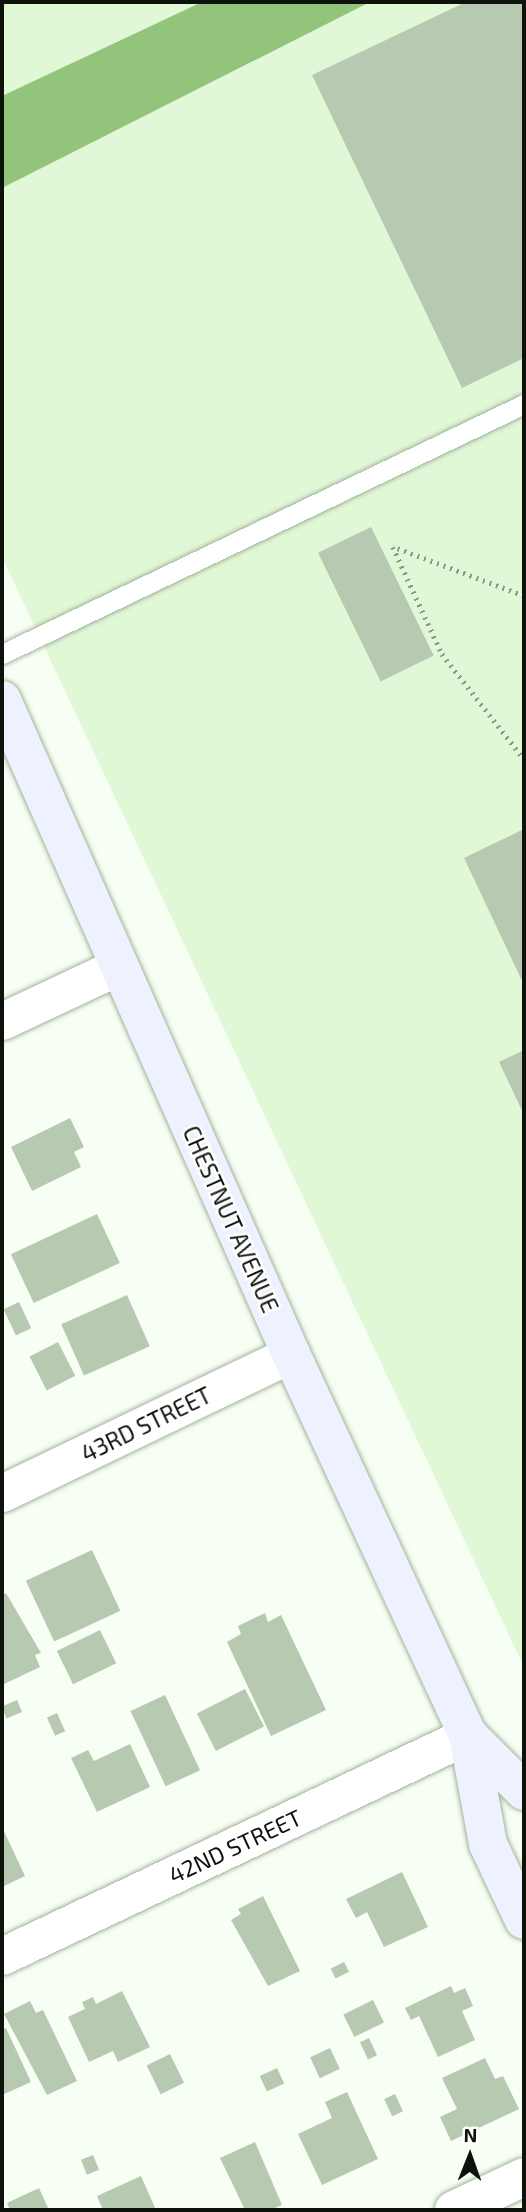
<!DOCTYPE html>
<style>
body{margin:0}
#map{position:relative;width:526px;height:2212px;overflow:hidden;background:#f7fef4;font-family:"Exo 2",sans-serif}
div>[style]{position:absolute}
.built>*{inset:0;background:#e1f8d7}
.water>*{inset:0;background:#92c47c}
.building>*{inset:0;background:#b7c9b0;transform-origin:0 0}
.path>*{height:4.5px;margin-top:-2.25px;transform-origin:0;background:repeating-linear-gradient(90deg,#90978d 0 2px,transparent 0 7px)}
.roads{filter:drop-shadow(0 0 2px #a2b49b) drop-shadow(0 0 2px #a2b49b)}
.service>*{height:19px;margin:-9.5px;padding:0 9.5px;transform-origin:9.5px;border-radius:9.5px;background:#fff}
.minor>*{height:37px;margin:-18.5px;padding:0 18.5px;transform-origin:18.5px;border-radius:18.5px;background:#fff}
.tertiary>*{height:38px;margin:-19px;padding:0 19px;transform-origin:19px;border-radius:19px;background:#fff}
.secondary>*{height:38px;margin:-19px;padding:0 19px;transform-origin:19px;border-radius:19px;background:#eef2ff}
span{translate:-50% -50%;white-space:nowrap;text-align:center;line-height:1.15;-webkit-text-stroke:5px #fff;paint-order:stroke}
.street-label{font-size:23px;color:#0d130a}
.frame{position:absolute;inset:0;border:4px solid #0d130a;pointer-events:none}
.north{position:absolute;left:435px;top:2121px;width:70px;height:70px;-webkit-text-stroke:5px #fff;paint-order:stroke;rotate:1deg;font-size:19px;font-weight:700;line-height:28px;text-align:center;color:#0d130a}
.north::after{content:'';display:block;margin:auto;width:24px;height:32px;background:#0d130a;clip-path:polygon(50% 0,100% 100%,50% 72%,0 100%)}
</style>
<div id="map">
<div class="built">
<div style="clip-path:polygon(2px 2px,524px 2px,524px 1667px,2px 557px)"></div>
</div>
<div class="water">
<div style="clip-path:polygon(202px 2px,370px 2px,2px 188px,2px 96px)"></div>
</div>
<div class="building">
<div style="clip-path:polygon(466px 2px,524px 2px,524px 358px,462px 388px,312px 75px)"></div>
<div style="left:371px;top:527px;width:143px;height:59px;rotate:64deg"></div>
<div style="clip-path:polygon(524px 829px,524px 985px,464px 858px)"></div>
<div style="clip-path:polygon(524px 1050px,524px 1115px,499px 1062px)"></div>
<div style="clip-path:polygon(70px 1118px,84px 1147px,74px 1152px,81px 1167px,32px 1191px,11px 1147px)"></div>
<div style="left:97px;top:1214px;width:54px;height:95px;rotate:65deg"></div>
<div style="left:127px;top:1295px;width:56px;height:72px;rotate:66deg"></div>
<div style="left:19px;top:1302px;width:29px;height:17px;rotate:65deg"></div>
<div style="left:58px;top:1342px;width:38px;height:32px;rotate:63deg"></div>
<div style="left:92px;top:1550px;width:67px;height:73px;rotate:65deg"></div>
<div style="clip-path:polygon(6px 1593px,41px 1653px,35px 1655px,40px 1667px,2px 1685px,2px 1595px)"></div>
<div style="clip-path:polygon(265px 1613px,268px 1622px,281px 1615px,326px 1710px,271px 1736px,227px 1642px,241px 1634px,238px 1626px)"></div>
<div style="left:100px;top:1630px;width:37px;height:48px;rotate:64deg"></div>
<div style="left:245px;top:1689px;width:42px;height:54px;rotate:63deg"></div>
<div style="left:165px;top:1695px;width:83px;height:38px;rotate:65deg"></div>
<div style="left:17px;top:1700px;width:13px;height:17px;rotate:67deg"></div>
<div style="left:57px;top:1713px;width:20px;height:11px;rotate:66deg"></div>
<div style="clip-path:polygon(130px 1744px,150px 1787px,97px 1812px,71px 1758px,88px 1750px,94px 1761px)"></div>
<div style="clip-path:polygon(2px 1827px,25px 1876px,2px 1887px)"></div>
<div style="clip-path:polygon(402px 1872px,428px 1927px,384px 1947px,367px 1912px,356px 1918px,346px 1899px)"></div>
<div style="clip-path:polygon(263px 1896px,300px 1971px,268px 1986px,231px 1920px,241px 1914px,238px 1909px)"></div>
<div style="left:344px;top:1962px;width:11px;height:15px;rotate:63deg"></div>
<div style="clip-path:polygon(451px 1986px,454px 1993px,465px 1988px,473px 2006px,462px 2011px,475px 2040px,438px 2057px,419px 2016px,411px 2020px,405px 2008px)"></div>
<div style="clip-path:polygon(122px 1991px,150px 2047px,118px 2062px,113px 2051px,89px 2062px,68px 2017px,85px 2009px,82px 2002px,93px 1997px,96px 2004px)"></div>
<div style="left:373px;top:2000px;width:25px;height:33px;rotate:64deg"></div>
<div style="clip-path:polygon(30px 2001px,36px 2013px,43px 2010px,77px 2081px,47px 2095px,4px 2014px)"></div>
<div style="clip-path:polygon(6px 2028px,31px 2082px,2px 2095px,2px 2030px)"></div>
<div style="left:369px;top:2038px;width:19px;height:10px;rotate:65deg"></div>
<div style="left:330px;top:2048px;width:23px;height:22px;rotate:65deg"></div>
<div style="left:170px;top:2054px;width:32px;height:26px;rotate:64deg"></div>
<div style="clip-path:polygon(485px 2058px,495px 2079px,503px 2076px,519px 2109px,451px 2141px,440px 2117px,457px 2109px,442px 2078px)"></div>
<div style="left:277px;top:2068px;width:17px;height:19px;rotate:65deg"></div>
<div style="clip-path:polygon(347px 2092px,378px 2159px,322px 2185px,298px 2134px,332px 2118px,325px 2102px)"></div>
<div style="left:395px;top:2094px;width:19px;height:12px;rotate:65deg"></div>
<div style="clip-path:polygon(255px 2142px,282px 2205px,270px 2210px,245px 2210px,220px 2158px)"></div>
<div style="left:93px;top:2155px;width:16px;height:13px;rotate:68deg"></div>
<div style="clip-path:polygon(141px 2176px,156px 2210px,103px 2210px,97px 2196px)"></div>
<div style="clip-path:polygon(39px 2188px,49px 2210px,10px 2210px,7px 2203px)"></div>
</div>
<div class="path">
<div style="left:524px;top:596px;width:140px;rotate:-159.5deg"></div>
<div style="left:393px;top:547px;width:118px;rotate:65.4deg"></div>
<div style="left:442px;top:654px;width:133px;rotate:52deg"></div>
</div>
<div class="roads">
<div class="service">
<div style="left:2px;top:654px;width:579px;rotate:-25.59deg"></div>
</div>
<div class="minor">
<div style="left:2px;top:1021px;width:129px;rotate:-25.2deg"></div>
<div style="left:2px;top:1493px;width:321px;rotate:-25.7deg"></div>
<div style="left:2px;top:1956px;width:516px;rotate:-25.37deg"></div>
</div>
<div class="tertiary">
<div style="left:454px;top:2210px;width:77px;rotate:-25.2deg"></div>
</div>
<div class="secondary">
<div style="left:2px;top:700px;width:715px;rotate:66.16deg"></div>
<div style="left:291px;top:1354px;width:420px;rotate:65.1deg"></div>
<div style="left:468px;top:1735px;width:111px;rotate:79.6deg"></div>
<div style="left:488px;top:1844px;width:84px;rotate:64.7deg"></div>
<div style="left:468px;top:1735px;width:79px;rotate:45deg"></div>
</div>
</div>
<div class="street-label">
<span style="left:231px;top:1219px;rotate:66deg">CHESTNUT AVENUE</span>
<span style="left:146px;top:1424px;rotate:-26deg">43RD STREET</span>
<span style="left:235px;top:1846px;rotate:-25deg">42ND STREET</span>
</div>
<div class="frame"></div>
<div class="north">N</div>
</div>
